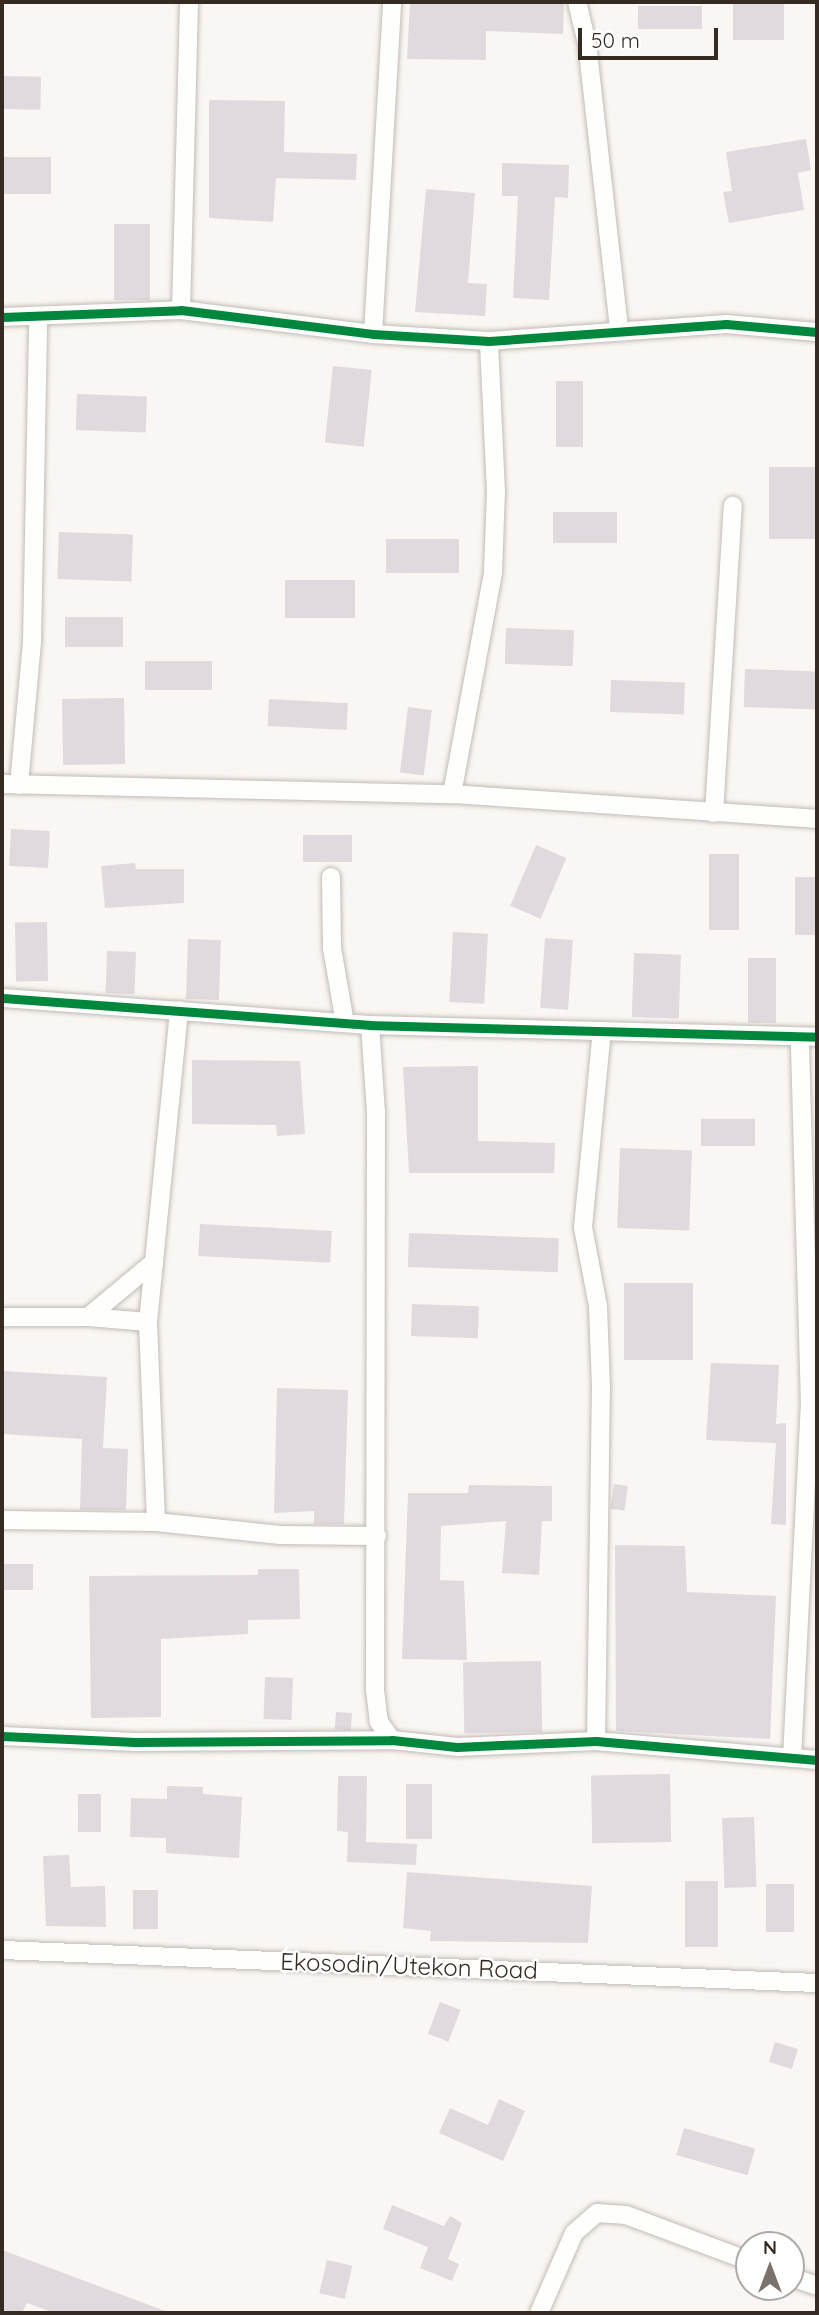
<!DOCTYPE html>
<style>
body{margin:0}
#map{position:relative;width:819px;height:2315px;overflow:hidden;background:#f9f6f3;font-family:Quicksand,sans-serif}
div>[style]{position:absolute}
.building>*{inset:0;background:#e0dade;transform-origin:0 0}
.roads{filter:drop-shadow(0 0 2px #c1bbb5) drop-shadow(0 0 2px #c1bbb5)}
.street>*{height:18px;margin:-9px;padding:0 9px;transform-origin:9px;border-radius:9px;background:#fefefd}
.cycleway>*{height:9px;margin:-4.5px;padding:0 4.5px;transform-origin:4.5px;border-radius:4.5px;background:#00873e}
span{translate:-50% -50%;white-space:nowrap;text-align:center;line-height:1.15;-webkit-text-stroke:5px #fff;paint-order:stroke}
.street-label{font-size:24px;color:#362b22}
.frame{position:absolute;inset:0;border:4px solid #362b22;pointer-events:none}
.north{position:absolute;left:735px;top:2231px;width:70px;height:70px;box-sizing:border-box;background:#fff;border:2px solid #afaaa7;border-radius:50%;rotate:0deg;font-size:19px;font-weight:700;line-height:28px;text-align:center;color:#362b22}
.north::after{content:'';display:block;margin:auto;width:24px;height:32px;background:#7a726b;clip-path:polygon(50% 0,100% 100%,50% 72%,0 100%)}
.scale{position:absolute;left:578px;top:28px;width:140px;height:32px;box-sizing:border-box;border:4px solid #362b22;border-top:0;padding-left:9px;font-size:21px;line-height:24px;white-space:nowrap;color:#362b22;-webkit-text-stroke:5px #fff;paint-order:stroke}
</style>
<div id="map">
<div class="building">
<div style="clip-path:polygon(410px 2px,564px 2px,563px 34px,486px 31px,486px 60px,407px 59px)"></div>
<div style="left:733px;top:2px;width:51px;height:38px"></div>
<div style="left:638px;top:6px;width:64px;height:23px"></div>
<div style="left:2px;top:76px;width:39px;height:33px;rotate:1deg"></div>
<div style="clip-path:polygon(209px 100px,285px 101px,284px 152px,357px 154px,356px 180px,276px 178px,273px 222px,209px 218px)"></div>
<div style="clip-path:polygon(806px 139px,811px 170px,798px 173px,804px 210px,729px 223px,723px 192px,732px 191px,726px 152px)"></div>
<div style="left:51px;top:157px;width:37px;height:49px;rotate:90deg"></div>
<div style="clip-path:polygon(502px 163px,569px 165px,568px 198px,555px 197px,549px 300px,513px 298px,518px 196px,502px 196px)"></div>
<div style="clip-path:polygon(426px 189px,475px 193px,468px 283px,487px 284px,485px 316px,415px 312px)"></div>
<div style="left:114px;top:224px;width:36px;height:76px"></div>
<div style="left:333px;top:366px;width:39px;height:77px;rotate:6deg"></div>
<div style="left:556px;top:381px;width:27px;height:66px"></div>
<div style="left:77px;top:394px;width:70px;height:36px;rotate:2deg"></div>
<div style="left:769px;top:467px;width:48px;height:72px"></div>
<div style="left:553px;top:512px;width:64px;height:31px"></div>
<div style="left:59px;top:532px;width:74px;height:47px;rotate:2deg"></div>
<div style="left:386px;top:539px;width:73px;height:34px"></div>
<div style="left:285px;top:580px;width:70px;height:38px"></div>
<div style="left:65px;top:617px;width:58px;height:30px"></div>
<div style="left:506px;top:628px;width:68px;height:36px;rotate:2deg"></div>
<div style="left:145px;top:661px;width:67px;height:29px"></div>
<div style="left:745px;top:669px;width:72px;height:38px;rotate:2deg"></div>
<div style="left:611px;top:680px;width:74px;height:32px;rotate:2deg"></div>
<div style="left:124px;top:698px;width:66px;height:62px;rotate:89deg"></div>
<div style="left:269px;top:699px;width:79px;height:27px;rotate:3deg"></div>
<div style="left:408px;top:707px;width:24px;height:66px;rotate:7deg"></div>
<div style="left:11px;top:829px;width:39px;height:37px;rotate:3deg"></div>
<div style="left:352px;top:835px;width:27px;height:49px;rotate:90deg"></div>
<div style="left:536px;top:845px;width:33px;height:66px;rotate:23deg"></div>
<div style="left:709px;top:854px;width:30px;height:76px"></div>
<div style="clip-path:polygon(135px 863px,136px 869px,184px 869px,184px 903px,105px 908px,101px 866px)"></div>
<div style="left:795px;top:877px;width:22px;height:58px"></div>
<div style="left:47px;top:922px;width:59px;height:32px;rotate:89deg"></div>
<div style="left:453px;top:932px;width:35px;height:70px;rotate:3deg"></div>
<div style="left:545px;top:938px;width:28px;height:70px;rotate:4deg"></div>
<div style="left:188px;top:939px;width:33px;height:60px;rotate:2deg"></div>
<div style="left:107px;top:951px;width:29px;height:42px;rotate:2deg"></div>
<div style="left:634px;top:953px;width:47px;height:64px;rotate:2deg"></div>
<div style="left:748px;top:958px;width:28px;height:65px"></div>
<div style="clip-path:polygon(192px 1060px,300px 1061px,305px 1134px,277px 1136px,276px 1125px,192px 1124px)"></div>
<div style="clip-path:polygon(478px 1066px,478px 1141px,555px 1143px,554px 1173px,409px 1173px,403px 1067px)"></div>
<div style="left:701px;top:1119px;width:54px;height:27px"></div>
<div style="left:620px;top:1148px;width:72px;height:80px;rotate:2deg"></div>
<div style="left:200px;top:1224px;width:132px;height:32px;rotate:3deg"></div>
<div style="left:409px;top:1233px;width:150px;height:34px;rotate:2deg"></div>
<div style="left:624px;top:1283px;width:69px;height:77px"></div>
<div style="left:412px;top:1304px;width:67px;height:32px;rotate:2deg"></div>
<div style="clip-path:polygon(711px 1363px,779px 1365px,776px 1424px,786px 1423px,786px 1525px,771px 1524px,776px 1443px,706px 1440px)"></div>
<div style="clip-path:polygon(2px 1371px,107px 1377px,103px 1448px,128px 1449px,126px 1510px,80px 1510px,82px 1439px,2px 1434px)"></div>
<div style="clip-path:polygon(277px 1388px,348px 1390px,344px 1524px,314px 1524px,314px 1511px,274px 1513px)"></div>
<div style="left:614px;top:1484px;width:14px;height:25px;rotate:8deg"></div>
<div style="clip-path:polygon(469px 1485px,552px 1486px,552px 1521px,542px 1521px,539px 1575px,502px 1573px,506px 1521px,441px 1526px,440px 1580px,464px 1581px,467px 1660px,402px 1659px,408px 1493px,468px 1493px)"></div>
<div style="clip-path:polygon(615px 1545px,685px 1546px,687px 1592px,776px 1596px,770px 1739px,616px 1731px)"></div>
<div style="left:2px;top:1564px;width:31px;height:26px"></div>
<div style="clip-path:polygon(258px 1569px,299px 1569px,300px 1619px,248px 1620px,248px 1634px,161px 1639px,161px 1717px,91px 1718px,89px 1576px,258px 1575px)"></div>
<div style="left:541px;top:1661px;width:71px;height:78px;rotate:89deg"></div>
<div style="left:265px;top:1677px;width:28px;height:42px;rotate:2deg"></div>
<div style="left:336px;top:1712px;width:16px;height:17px;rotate:4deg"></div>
<div style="left:670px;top:1774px;width:68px;height:79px;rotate:89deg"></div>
<div style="clip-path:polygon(338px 1776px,367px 1776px,366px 1842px,417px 1844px,416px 1865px,347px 1862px,348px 1832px,337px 1831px)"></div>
<div style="left:406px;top:1784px;width:26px;height:55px"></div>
<div style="clip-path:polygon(167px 1786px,203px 1787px,203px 1794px,242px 1797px,239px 1858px,166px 1853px,166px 1838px,130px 1837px,131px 1798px,167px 1799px)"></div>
<div style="left:78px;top:1794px;width:23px;height:38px"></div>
<div style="left:754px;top:1817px;width:70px;height:32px;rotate:88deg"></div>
<div style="clip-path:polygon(69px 1855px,71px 1887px,105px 1886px,106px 1927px,46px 1926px,43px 1856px)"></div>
<div style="clip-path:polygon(407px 1872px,592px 1886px,588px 1943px,430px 1941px,431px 1931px,403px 1928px)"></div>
<div style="left:685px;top:1881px;width:33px;height:66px"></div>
<div style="left:794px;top:1884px;width:48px;height:28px;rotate:90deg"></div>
<div style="left:133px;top:1890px;width:25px;height:39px"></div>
<div style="left:440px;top:2002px;width:22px;height:34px;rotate:21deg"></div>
<div style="left:775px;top:2042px;width:24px;height:21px;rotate:17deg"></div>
<div style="clip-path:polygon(499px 2099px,525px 2111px,503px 2161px,439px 2133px,450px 2108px,488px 2125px)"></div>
<div style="left:684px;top:2128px;width:74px;height:28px;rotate:16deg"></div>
<div style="clip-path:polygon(392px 2205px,444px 2226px,450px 2216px,462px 2223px,448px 2259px,459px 2264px,452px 2281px,420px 2268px,428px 2247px,383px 2229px)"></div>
<div style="clip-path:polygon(2px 2250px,168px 2312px,168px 2313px,55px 2313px,27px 2303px,22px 2313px,2px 2313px)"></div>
<div style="left:327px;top:2260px;width:26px;height:34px;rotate:13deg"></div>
</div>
<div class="roads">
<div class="street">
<div style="left:577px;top:2px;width:42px;rotate:76.3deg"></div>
<div style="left:587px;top:43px;width:288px;rotate:83.6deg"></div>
<div style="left:181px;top:310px;width:308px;rotate:-88.5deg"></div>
<div style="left:2px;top:317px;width:179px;rotate:-2.2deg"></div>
<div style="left:181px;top:310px;width:193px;rotate:7.1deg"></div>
<div style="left:373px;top:334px;width:116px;rotate:3.5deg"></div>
<div style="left:489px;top:341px;width:238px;rotate:-4.1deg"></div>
<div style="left:726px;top:324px;width:91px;rotate:5deg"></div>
<div style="left:373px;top:334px;width:333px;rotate:-86.7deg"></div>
<div style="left:2px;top:784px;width:450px;rotate:1.3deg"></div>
<div style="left:452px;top:794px;width:366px;rotate:3.9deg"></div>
<div style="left:19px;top:785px;width:144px;rotate:-84.8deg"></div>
<div style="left:32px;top:642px;width:325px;rotate:-88.9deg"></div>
<div style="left:452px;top:794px;width:226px;rotate:-79.5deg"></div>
<div style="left:493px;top:572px;width:80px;rotate:-87.9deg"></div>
<div style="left:496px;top:492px;width:151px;rotate:-92.7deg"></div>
<div style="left:714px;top:813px;width:308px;rotate:-86.5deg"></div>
<div style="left:331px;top:877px;width:71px;rotate:89.2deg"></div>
<div style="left:332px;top:948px;width:76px;rotate:80.2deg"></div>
<div style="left:2px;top:998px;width:369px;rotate:4.2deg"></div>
<div style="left:370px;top:1025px;width:447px;rotate:1.5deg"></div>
<div style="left:370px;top:1025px;width:87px;rotate:86.1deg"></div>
<div style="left:376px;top:1112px;width:578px;rotate:90.1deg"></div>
<div style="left:375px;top:1690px;width:32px;rotate:83deg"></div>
<div style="left:379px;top:1722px;width:22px;rotate:54deg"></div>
<div style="left:154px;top:1262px;width:60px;rotate:95.7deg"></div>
<div style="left:148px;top:1322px;width:200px;rotate:87.7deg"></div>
<div style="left:2px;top:1317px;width:86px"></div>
<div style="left:88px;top:1317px;width:86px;rotate:-39.8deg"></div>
<div style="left:154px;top:1262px;width:253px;rotate:-84.3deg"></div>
<div style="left:88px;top:1317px;width:60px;rotate:4.8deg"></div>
<div style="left:2px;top:1520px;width:154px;rotate:0.7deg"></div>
<div style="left:156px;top:1522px;width:125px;rotate:6deg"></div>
<div style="left:280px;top:1535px;width:97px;rotate:0.6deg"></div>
<div style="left:2px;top:1736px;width:133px;rotate:2.6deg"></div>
<div style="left:135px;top:1742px;width:257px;rotate:-0.4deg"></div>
<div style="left:392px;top:1740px;width:65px;rotate:6.1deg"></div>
<div style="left:457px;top:1747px;width:139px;rotate:-2.5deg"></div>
<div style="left:596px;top:1741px;width:222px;rotate:4.9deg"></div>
<div style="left:596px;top:1741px;width:353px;rotate:-89.2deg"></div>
<div style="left:601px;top:1388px;width:82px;rotate:-92.1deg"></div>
<div style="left:598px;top:1306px;width:80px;rotate:-100.8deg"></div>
<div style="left:583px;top:1227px;width:197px;rotate:-84.5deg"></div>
<div style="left:792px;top:1758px;width:353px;rotate:-87.1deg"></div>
<div style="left:810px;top:1405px;width:368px;rotate:-91.6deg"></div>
<div style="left:2px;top:1950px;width:816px;rotate:2.32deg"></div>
<div style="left:791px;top:2277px;width:28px;rotate:19deg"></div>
<div style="left:539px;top:2313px;width:87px;rotate:-66.4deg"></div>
<div style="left:574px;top:2233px;width:30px;rotate:-41deg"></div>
<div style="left:597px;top:2213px;width:29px;rotate:4deg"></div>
<div style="left:626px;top:2215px;width:131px;rotate:20.5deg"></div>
</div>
</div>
<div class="cycleway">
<div style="left:2px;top:317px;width:179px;rotate:-2.2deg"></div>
<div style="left:181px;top:310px;width:193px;rotate:7.1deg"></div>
<div style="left:373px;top:334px;width:116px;rotate:3.5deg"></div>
<div style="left:489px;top:341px;width:238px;rotate:-4.1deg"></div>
<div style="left:726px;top:324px;width:91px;rotate:5deg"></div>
<div style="left:2px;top:998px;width:369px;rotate:4.2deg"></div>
<div style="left:370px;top:1025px;width:447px;rotate:1.5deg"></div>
<div style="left:2px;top:1736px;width:133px;rotate:2.6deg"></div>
<div style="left:135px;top:1742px;width:257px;rotate:-0.4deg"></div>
<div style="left:392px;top:1740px;width:65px;rotate:6.1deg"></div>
<div style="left:457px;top:1747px;width:139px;rotate:-2.5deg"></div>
<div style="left:596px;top:1741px;width:222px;rotate:4.9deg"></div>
</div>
<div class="street-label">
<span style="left:409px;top:1966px;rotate:2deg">Ekosodin/Utekon Road</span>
</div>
<div class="frame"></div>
<div class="north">N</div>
<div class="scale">50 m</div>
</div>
